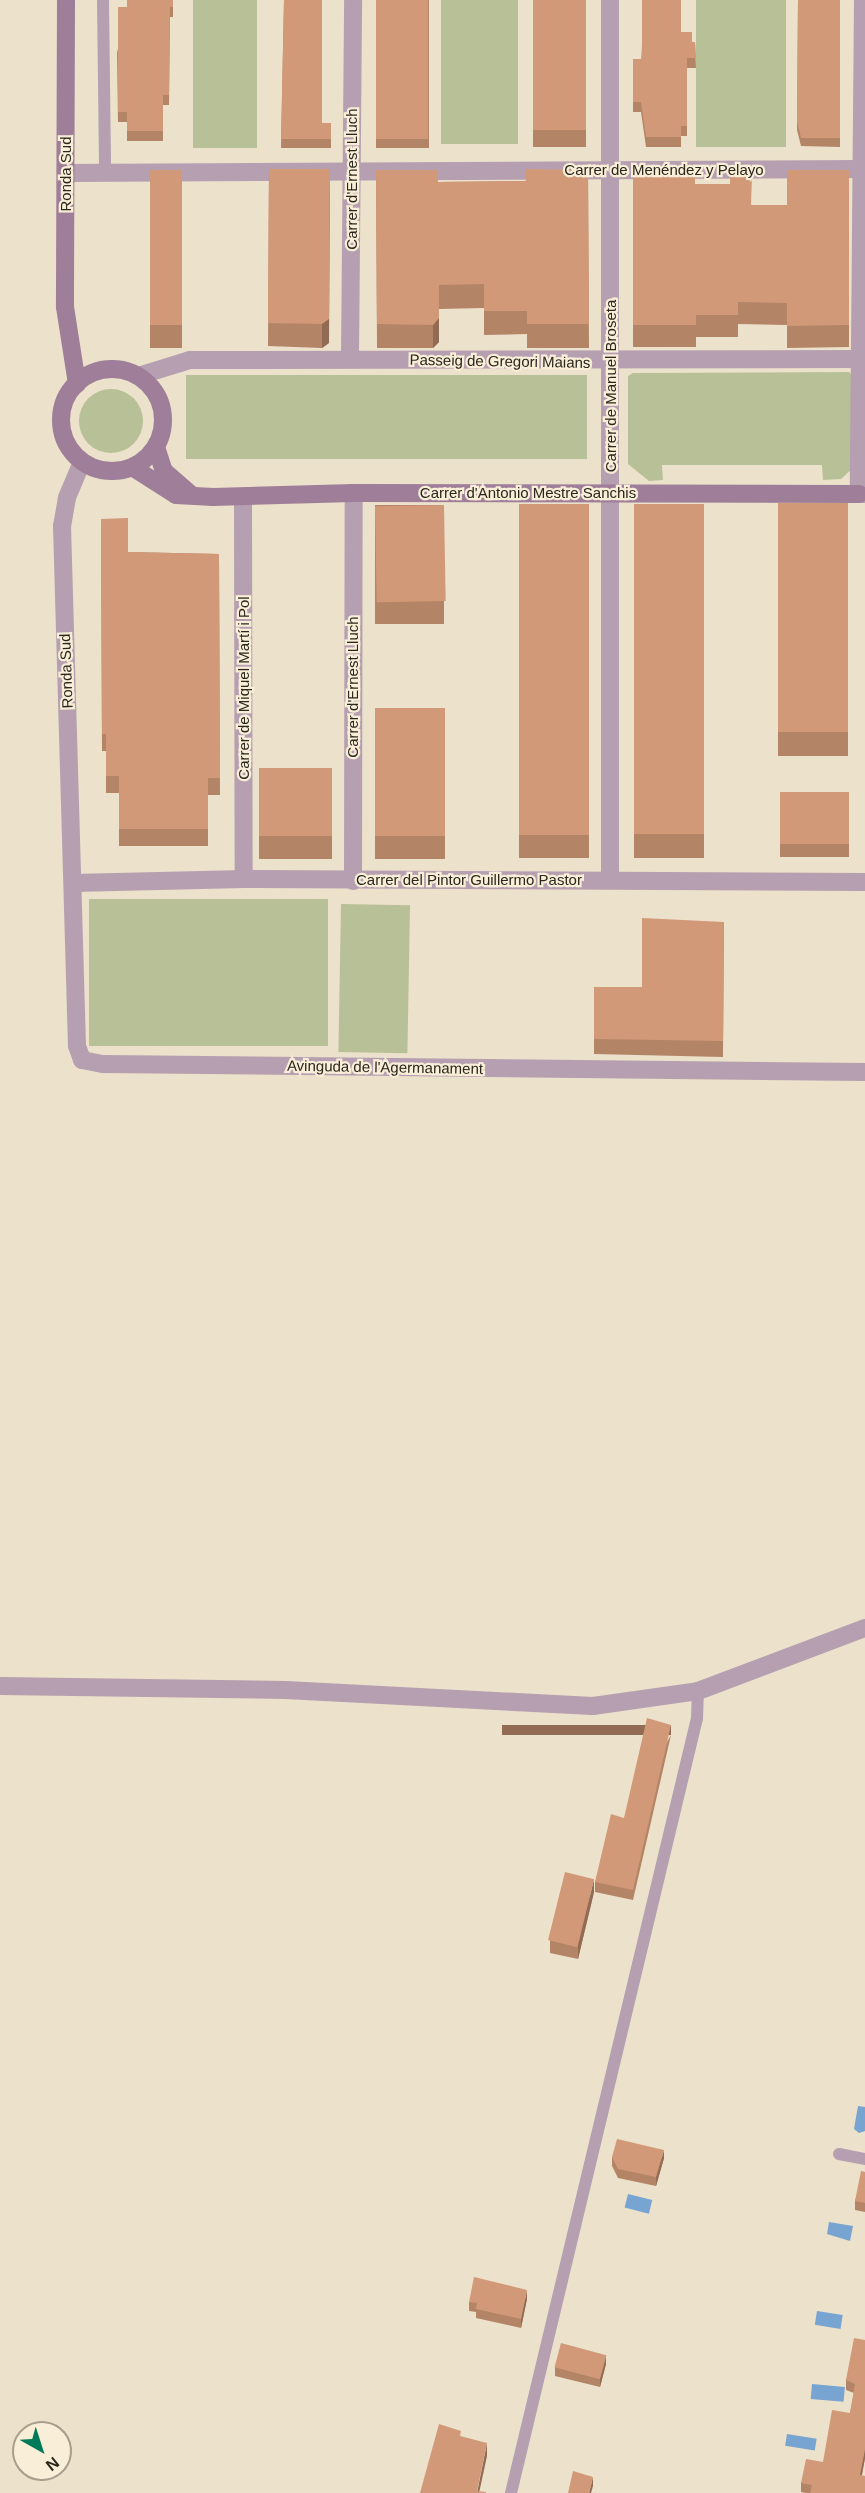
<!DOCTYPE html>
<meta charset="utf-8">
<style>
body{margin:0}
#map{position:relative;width:865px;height:2493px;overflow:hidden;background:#ece1ca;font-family:Helvetica,sans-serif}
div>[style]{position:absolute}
.green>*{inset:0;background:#b7c096;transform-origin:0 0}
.round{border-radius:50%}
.water>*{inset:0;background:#77a4d1;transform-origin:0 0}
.lane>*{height:12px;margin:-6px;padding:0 6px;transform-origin:6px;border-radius:6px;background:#b59fb1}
.street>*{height:18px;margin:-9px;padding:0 9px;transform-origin:9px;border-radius:9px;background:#b59fb1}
.secondary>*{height:18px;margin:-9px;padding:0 9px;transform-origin:9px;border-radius:9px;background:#9f7e99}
.secondary>.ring{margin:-9px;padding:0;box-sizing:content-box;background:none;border:18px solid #9f7e99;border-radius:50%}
.wall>*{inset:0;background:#b48467;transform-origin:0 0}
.shaded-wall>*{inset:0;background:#926b54;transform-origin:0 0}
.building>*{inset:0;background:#d19978;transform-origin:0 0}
span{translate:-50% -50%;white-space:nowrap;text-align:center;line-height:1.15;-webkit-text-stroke:4.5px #f9eed7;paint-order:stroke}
.street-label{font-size:15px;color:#2b271e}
.north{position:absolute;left:12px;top:2421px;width:60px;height:60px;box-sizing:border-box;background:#f9eed7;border:2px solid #a79e8d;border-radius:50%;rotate:141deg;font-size:16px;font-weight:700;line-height:24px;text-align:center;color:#2b271e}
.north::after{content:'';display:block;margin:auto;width:21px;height:27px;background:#007b59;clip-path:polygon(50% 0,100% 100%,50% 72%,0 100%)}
</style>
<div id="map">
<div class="green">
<div style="left:193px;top:0;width:64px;height:148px"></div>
<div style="left:441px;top:0;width:77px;height:144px"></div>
<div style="left:696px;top:0;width:90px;height:147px"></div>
<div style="clip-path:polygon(849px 372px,854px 377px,854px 467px,841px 479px,823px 480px,822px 465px,662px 465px,663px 480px,649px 481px,628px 464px,628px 376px,633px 373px)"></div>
<div style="left:587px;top:375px;width:84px;height:401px;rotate:90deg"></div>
<div class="round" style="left:79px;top:389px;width:64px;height:64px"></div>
<div style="left:89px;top:899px;width:239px;height:147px"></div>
<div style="left:341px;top:904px;width:69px;height:148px;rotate:1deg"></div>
</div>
<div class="water">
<div style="clip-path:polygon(858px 2106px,865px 2107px,865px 2131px,859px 2133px,854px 2129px)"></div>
<div style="left:628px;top:2194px;width:25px;height:14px;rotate:14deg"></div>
<div style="clip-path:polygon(829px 2222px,853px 2226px,850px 2241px,827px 2234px)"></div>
<div style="left:817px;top:2311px;width:26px;height:14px;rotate:9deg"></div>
<div style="left:812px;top:2384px;width:33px;height:15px;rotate:5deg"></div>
<div style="left:787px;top:2434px;width:30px;height:12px;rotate:9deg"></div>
</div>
<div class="lane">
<div style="left:103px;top:0;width:172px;rotate:89.3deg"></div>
<div style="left:839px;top:2154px;width:26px;rotate:11deg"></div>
<div style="left:511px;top:2493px;width:797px;rotate:-76.5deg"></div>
<div style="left:697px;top:1718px;width:27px;rotate:-88deg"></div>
</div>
<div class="street">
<div style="left:863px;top:0;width:494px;rotate:90.5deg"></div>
<div style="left:859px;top:494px;width:6px"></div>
<div style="left:67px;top:173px;width:798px;rotate:-0.29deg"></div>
<div style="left:350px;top:358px;width:358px;rotate:-89.5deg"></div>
<div style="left:138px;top:376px;width:54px;rotate:-17.1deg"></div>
<div style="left:190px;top:360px;width:675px;rotate:-0.08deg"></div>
<div style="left:82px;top:462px;width:39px;rotate:113deg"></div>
<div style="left:67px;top:498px;width:28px;rotate:100deg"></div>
<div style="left:62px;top:526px;width:520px;rotate:88.35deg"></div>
<div style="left:77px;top:1046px;width:15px;rotate:70deg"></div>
<div style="left:82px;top:1060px;width:21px;rotate:11deg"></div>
<div style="left:103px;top:1064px;width:762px;rotate:0.6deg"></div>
<div style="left:243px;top:497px;width:382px;rotate:89.9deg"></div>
<div style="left:610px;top:880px;width:880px;rotate:-90deg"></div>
<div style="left:353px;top:881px;width:388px;rotate:-89.9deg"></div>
<div style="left:73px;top:883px;width:171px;rotate:-1.3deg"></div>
<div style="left:244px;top:879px;width:621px;rotate:0.28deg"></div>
<div style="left:0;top:1686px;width:286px;rotate:0.8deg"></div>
<div style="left:286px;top:1690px;width:307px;rotate:3deg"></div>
<div style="left:593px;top:1706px;width:106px;rotate:-8.1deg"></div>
<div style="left:698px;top:1691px;width:178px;rotate:-20.7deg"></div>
</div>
<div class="secondary">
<div style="left:66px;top:0;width:307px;rotate:90.2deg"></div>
<div style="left:65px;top:307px;width:78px;rotate:81.1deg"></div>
<div class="ring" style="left:61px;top:369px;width:84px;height:84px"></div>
<div style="left:156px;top:447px;width:25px;rotate:72deg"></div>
<div style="left:164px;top:471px;width:35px;rotate:41deg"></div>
<div style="left:132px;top:467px;width:52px;rotate:32.5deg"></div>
<div style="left:176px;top:495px;width:37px;rotate:3deg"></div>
<div style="left:213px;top:497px;width:141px;rotate:-1.6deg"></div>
<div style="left:354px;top:493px;width:505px;rotate:0.11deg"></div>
</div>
<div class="wall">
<div style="clip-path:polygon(173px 0,173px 17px,170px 17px,169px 105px,163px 105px,163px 141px,127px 141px,127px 122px,118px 122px,117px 53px,127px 7px)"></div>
<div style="clip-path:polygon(284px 0,322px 123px,331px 123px,331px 148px,281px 148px)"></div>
<div style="left:376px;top:0;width:53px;height:148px"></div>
<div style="left:533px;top:0;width:53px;height:147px"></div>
<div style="clip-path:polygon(798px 0,840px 0,840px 147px,801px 146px,797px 130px)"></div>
<div style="clip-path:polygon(681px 32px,692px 42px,695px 42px,696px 68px,687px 68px,687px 136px,681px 136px,681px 147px,646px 147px,641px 112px,633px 112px,633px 59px,641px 59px)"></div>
<div style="clip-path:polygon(269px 169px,329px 343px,322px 348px,268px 346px)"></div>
<div style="left:150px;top:170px;width:32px;height:178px"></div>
<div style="clip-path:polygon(376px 170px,438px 182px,525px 181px,588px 170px,589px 348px,527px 348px,527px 334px,484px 335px,484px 308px,439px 309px,439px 342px,433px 348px,377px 348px)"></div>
<div style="clip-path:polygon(849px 170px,849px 347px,787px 348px,787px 325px,738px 324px,738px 337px,696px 337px,696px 347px,633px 347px,633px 171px,695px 184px,752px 205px,787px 205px)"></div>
<div style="left:848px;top:503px;width:253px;height:70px;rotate:90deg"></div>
<div style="left:519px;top:504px;width:70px;height:354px"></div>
<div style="left:634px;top:504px;width:70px;height:354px"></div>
<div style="left:444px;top:505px;width:119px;height:69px;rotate:90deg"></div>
<div style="clip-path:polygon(101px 519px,128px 552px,219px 554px,220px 795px,208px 795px,208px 846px,119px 846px,119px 793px,106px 793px,106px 751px,102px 751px)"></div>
<div style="left:375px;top:708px;width:70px;height:151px"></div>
<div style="left:259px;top:768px;width:73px;height:91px"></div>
<div style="left:780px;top:792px;width:69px;height:65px"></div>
<div style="clip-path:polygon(724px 922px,723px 1057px,594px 1054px,594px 987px,642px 987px)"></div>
<div style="clip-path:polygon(671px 1735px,633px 1900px,595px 1892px,595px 1882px,624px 1818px)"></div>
<div style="clip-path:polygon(594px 1892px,578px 1959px,550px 1953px,550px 1940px)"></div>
<div style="clip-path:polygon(612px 2157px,664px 2158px,656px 2186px,618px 2178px,612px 2166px)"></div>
<div style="clip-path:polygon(865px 2172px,865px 2212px,855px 2210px,855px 2201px)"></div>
<div style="clip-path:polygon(527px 2299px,521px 2328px,476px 2318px,476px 2312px,469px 2311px,469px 2302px)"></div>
<div style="clip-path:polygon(865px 2340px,865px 2458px,862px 2475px,865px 2493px,806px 2493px,801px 2492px,801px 2483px,823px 2462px,850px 2413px,854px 2393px,846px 2390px,846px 2380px)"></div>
<div style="clip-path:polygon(606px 2364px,600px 2387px,555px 2376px,555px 2367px)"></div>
</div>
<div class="shaded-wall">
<div style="clip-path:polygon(330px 169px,329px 343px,322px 348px,322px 324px)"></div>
<div style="clip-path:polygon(439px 318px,439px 342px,433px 348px,433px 325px)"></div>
<div style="left:671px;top:1725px;width:10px;height:169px;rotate:90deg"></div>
<div style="clip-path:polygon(594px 1879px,594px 1892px,578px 1959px,578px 1946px)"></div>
<div style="clip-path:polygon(664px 2150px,664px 2158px,656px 2186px,656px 2177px)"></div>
<div style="clip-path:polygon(527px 2290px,527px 2299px,521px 2328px,521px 2319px)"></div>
<div style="clip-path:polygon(606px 2355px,606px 2364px,600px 2387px,600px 2378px)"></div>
<div style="clip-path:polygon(487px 2443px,487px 2456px,479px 2493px,477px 2493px)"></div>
<div style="clip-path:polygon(865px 2449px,865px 2458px,860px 2484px,860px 2475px)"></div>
<div style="clip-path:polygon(593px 2477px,593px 2486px,591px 2493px,589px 2493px)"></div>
</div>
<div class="building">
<div style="clip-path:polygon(127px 0,173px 0,173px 7px,170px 7px,169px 95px,163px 95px,163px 131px,127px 131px,127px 112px,118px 112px,118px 7px,127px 7px)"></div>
<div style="clip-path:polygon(284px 0,322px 0,322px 123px,331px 123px,331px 139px,281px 139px)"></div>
<div style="left:376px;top:0;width:52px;height:139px"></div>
<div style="left:533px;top:0;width:53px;height:130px"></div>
<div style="clip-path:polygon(642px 0,681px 0,681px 32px,692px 32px,692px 42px,695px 42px,696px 58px,687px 58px,687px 126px,681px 126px,681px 137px,646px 137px,641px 102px,633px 102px,633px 59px,641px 59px,642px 45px)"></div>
<div style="clip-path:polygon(798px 0,840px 0,840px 138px,801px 138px,797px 121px)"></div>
<div style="clip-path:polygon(269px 169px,330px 169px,329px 319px,322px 324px,268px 323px)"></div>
<div style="clip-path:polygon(525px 169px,588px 170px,589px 324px,527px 324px,527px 311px,484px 311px,484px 284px,439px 285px,439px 318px,433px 325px,377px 324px,376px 170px,438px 170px,438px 182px,526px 181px)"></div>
<div style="left:150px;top:170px;width:32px;height:155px"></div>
<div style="clip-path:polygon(787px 170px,849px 170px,849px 325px,787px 326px,787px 303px,738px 302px,738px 315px,696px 315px,696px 325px,633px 325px,633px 171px,695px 171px,695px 184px,730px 184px,730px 175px,752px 175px,751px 205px,787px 205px)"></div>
<div style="left:848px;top:503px;width:229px;height:70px;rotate:90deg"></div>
<div style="left:519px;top:504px;width:70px;height:331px"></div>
<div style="left:634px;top:504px;width:70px;height:330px"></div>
<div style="left:444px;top:505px;width:96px;height:69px;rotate:89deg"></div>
<div style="clip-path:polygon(128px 518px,128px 552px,219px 554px,220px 778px,208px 778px,208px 829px,119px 829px,119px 776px,106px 776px,106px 734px,102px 734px,101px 519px)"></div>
<div style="left:375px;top:708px;width:70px;height:128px"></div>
<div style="left:259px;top:768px;width:73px;height:68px"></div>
<div style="left:780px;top:792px;width:69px;height:52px"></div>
<div style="clip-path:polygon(642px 918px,724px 922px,723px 1041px,594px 1039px,594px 987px,642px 987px)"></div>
<div style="clip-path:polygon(647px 1718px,671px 1725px,633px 1890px,595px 1882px,611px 1814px,624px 1818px)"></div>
<div style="left:565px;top:1872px;width:30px;height:70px;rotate:14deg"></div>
<div style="clip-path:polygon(617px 2139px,664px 2150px,656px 2177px,618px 2169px,612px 2157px)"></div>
<div style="clip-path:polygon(861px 2171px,865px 2172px,865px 2203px,855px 2201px)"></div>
<div style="clip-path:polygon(474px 2277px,527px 2290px,521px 2319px,476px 2309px,477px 2303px,469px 2302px)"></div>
<div style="clip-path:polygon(854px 2338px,865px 2340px,865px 2449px,860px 2475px,865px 2476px,865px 2493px,810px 2493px,812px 2485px,801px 2483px,806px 2459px,823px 2462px,832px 2410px,850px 2413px,855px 2384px,846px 2380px)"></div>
<div style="left:561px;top:2343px;width:47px;height:25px;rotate:15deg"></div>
<div style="clip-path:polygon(439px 2424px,461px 2431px,460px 2436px,487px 2443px,477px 2491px,486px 2492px,486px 2493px,420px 2493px)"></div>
<div style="clip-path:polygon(573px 2471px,593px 2477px,589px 2493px,568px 2493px)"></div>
</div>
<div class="street-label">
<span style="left:664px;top:170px">Carrer de Menéndez y Pelayo</span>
<span style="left:66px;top:174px;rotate:-90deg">Ronda Sud</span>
<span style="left:352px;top:179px;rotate:-90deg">Carrer d'Ernest Lluch</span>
<span style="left:500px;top:361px;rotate:1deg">Passeig de Gregori Maians</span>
<span style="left:611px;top:386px;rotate:-90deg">Carrer de Manuel Broseta</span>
<span style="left:528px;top:493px">Carrer d'Antonio Mestre Sanchis</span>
<span style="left:66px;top:671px;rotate:-92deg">Ronda Sud</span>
<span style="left:353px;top:687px;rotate:-90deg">Carrer d'Ernest Lluch</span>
<span style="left:244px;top:688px;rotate:-90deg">Carrer de Miquel Martí i Pol</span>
<span style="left:469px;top:880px">Carrer del Pintor Guillermo Pastor</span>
<span style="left:385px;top:1067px;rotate:1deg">Avinguda de l'Agermanament</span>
</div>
<div class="north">N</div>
</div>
